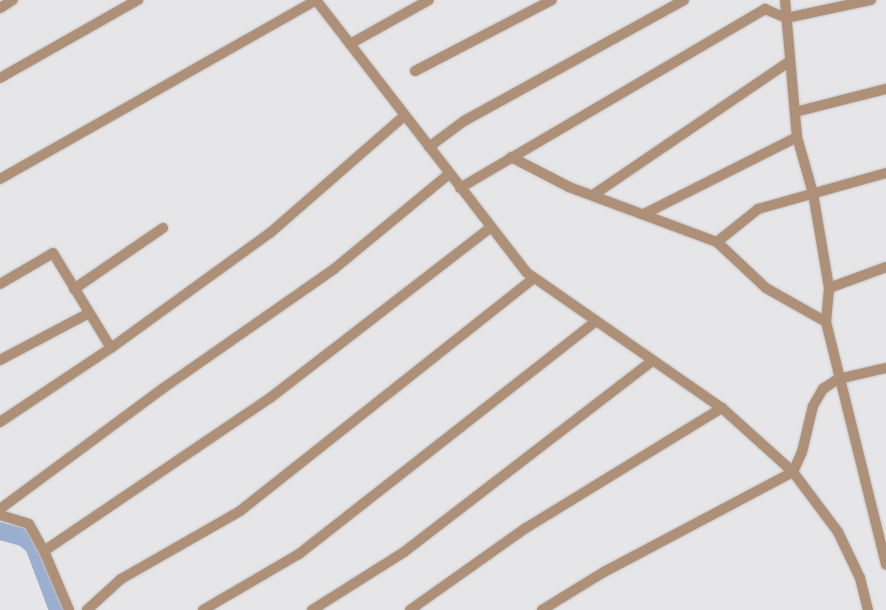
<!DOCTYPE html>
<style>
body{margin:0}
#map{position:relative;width:886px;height:610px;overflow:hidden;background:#e6e6e8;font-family:Jost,sans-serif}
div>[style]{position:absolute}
.river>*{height:18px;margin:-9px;padding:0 9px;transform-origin:9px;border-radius:9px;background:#9caecf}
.roads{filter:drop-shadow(0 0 1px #c4c4c6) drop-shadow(0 0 1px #c4c4c6)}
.minor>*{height:10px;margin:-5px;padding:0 5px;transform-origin:5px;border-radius:5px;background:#ae9078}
span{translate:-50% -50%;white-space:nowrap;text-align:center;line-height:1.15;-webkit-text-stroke:4.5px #fff;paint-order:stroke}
</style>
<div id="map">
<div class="river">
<div style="left:0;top:531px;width:24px;rotate:15deg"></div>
<div style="left:23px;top:537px;width:14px;rotate:39deg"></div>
<div style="left:34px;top:546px;width:68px;rotate:69.4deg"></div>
</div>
<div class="roads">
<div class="minor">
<div style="left:316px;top:0;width:344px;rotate:52.3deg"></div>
<div style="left:526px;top:272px;width:239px;rotate:34.8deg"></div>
<div style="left:722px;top:408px;width:96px;rotate:42deg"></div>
<div style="left:793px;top:472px;width:75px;rotate:53.1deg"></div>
<div style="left:838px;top:532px;width:51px;rotate:64.4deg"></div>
<div style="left:860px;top:578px;width:33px;rotate:76deg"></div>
<div style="left:785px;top:0;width:138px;rotate:85deg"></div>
<div style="left:797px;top:137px;width:58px;rotate:74.1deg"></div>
<div style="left:813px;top:193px;width:96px;rotate:80.4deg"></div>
<div style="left:829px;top:288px;width:34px;rotate:95deg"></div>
<div style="left:826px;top:322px;width:250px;rotate:76.1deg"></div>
<div style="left:0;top:8px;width:15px;rotate:-32deg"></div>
<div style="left:350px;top:44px;width:90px;rotate:-29.1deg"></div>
<div style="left:415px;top:71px;width:154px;rotate:-27.4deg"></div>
<div style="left:0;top:78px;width:159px;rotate:-29.5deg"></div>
<div style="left:795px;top:112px;width:94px;rotate:-14.2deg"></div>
<div style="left:429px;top:147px;width:44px;rotate:-36.6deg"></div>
<div style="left:464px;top:121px;width:251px;rotate:-28.8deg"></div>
<div style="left:511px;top:157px;width:65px;rotate:27.3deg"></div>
<div style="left:569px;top:187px;width:158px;rotate:20.4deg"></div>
<div style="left:717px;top:242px;width:67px;rotate:43.2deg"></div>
<div style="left:766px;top:288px;width:69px;rotate:29.5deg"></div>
<div style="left:0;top:179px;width:363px;rotate:-29.5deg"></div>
<div style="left:460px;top:188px;width:354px;rotate:-30.4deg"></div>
<div style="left:765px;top:9px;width:23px;rotate:23deg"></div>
<div style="left:786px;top:18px;width:87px;rotate:-12deg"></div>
<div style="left:593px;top:195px;width:238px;rotate:-34.2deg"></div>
<div style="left:644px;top:214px;width:171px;rotate:-26.7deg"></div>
<div style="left:717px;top:242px;width:53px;rotate:-38.8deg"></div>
<div style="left:758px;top:209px;width:133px;rotate:-15.7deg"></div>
<div style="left:0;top:284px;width:61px;rotate:-30.3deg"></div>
<div style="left:53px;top:253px;width:111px;rotate:58.6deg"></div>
<div style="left:829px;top:288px;width:61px;rotate:-20.2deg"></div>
<div style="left:74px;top:289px;width:108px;rotate:-34.4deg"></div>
<div style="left:0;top:360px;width:101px;rotate:-27.8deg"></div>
<div style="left:0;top:422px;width:133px;rotate:-33.7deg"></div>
<div style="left:111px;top:348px;width:196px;rotate:-35.9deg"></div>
<div style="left:270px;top:233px;width:178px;rotate:-41.1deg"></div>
<div style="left:0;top:509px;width:202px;rotate:-36.5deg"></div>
<div style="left:162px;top:389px;width:210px;rotate:-34.9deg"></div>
<div style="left:334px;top:269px;width:149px;rotate:-39.6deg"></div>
<div style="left:0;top:515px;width:30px;rotate:17deg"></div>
<div style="left:29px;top:524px;width:31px;rotate:61deg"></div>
<div style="left:44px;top:551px;width:64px;rotate:67deg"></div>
<div style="left:44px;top:551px;width:273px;rotate:-34.1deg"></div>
<div style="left:270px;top:398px;width:279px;rotate:-37.7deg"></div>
<div style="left:87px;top:610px;width:46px;rotate:-42.4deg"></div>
<div style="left:121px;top:579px;width:137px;rotate:-29.7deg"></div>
<div style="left:240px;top:511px;width:375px;rotate:-38.4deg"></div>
<div style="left:203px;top:610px;width:111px;rotate:-30.3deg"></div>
<div style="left:299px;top:554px;width:377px;rotate:-38.1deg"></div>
<div style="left:312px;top:610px;width:109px;rotate:-32.2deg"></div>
<div style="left:404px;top:552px;width:314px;rotate:-37.6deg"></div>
<div style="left:410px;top:610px;width:142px;rotate:-35.3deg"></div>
<div style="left:526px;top:528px;width:230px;rotate:-31.5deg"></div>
<div style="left:542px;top:610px;width:73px;rotate:-31.5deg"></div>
<div style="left:604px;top:572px;width:214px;rotate:-27.9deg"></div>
<div style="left:793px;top:472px;width:22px;rotate:-66deg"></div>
<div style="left:802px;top:452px;width:47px;rotate:-76.6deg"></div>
<div style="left:813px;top:406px;width:20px;rotate:-60deg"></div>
<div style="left:823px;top:389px;width:18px;rotate:-34deg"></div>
<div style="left:838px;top:379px;width:49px;rotate:-12.9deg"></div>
</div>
</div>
</div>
